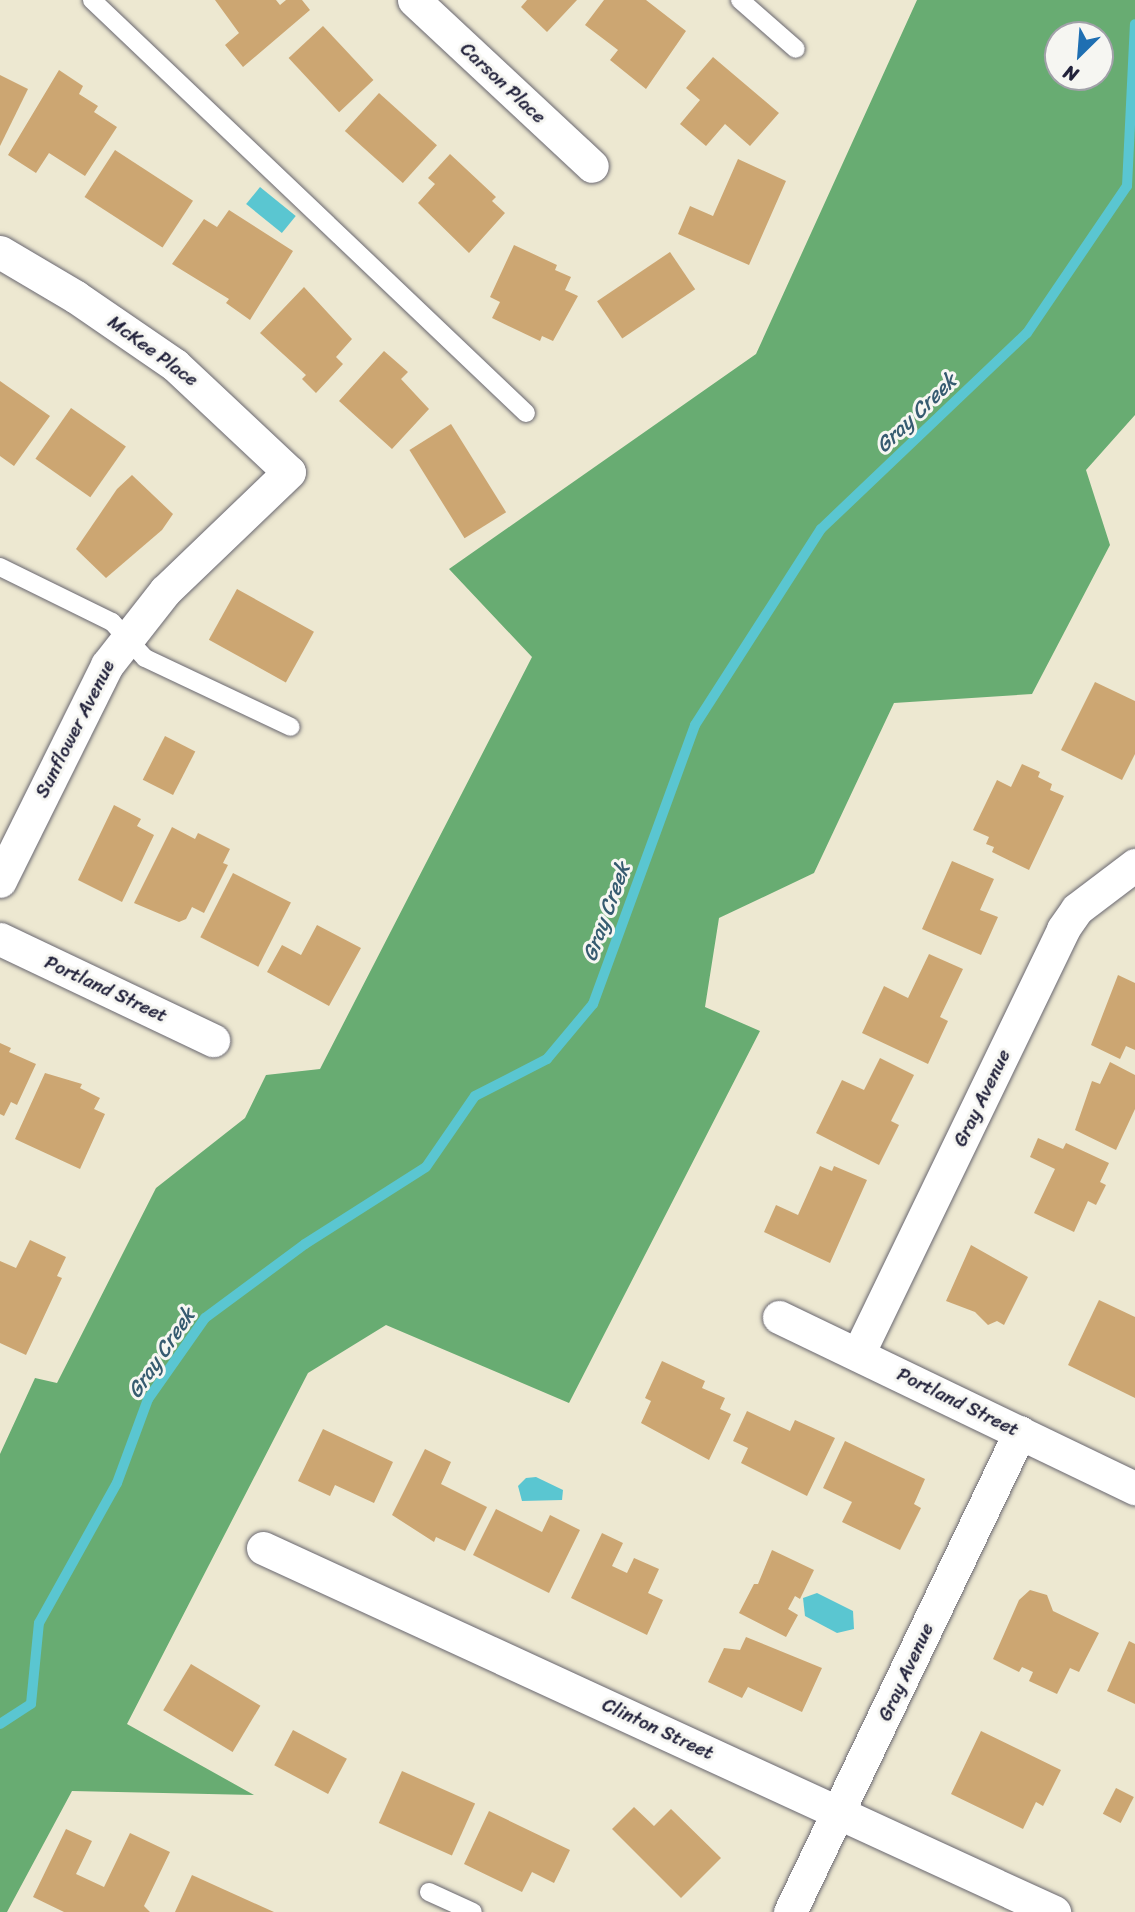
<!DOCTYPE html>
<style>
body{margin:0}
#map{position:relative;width:1135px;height:1912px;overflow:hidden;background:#ede8d1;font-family:Sriracha,sans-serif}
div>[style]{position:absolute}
.forest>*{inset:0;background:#68ac72}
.water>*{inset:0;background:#5ac6d1;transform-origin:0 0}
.stream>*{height:10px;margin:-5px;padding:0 5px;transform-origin:5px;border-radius:5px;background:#5ac6d1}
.building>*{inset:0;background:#cca672;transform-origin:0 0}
.roads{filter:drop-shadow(0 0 2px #696770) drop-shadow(0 0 2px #696770)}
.lane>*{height:18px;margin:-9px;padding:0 9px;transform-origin:9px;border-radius:9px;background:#fff}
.street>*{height:33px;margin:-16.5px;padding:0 16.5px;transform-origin:16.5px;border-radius:16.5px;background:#fff}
span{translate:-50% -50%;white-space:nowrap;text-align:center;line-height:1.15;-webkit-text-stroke:6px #f6f6f2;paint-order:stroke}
.street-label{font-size:19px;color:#22223b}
.water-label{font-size:21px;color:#365b70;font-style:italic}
.north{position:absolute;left:1044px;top:21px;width:70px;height:70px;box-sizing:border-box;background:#f6f6f2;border:2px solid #a1a1a9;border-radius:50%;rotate:205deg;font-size:19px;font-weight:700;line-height:28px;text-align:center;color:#22223b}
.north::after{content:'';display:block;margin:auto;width:24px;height:32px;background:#1f6fb2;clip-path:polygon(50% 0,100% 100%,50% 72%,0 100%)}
</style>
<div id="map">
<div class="forest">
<div style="clip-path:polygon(evenodd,917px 0,1135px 0,1135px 415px,1086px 470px,1110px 545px,1032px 694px,894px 703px,814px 873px,719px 918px,705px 1007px,760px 1031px,569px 1403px,386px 1325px,308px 1373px,127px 1724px,254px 1795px,72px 1791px,7px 1912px,0 1912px,0 1454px,35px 1378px,57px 1383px,156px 1188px,245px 1118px,266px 1075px,320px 1069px,532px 657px,449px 569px,756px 354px,917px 0,1058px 35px,1100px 35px,1100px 77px,1058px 77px,1058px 35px)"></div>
</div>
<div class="water">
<div style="left:260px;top:187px;width:46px;height:22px;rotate:39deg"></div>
<div style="clip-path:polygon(536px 1477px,563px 1490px,562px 1500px,522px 1501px,518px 1486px,526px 1478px)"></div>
<div style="clip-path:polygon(817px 1593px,853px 1611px,854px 1629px,837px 1633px,805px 1616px,803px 1598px)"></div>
</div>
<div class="stream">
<div style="left:0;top:1724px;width:37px;rotate:-33deg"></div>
<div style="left:31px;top:1704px;width:81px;rotate:-84.4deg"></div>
<div style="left:39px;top:1623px;width:160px;rotate:-60.9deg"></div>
<div style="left:117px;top:1483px;width:90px;rotate:-69.7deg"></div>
<div style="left:148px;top:1399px;width:99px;rotate:-54.9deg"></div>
<div style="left:205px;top:1318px;width:124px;rotate:-36.5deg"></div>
<div style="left:305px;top:1244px;width:143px;rotate:-32.5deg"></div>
<div style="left:426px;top:1167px;width:86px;rotate:-55.4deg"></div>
<div style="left:475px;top:1096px;width:81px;rotate:-27.2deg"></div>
<div style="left:547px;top:1059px;width:72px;rotate:-50.1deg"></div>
<div style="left:593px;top:1004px;width:297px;rotate:-69.9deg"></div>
<div style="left:695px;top:725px;width:233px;rotate:-57.3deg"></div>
<div style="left:821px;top:529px;width:284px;rotate:-43.6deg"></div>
<div style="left:1027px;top:333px;width:178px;rotate:-55.8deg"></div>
<div style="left:1127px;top:186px;width:162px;rotate:-87.2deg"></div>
</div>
<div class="building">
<div style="clip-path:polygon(215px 0,276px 0,280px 5px,286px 0,302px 0,310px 10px,243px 67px,225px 45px,239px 33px)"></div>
<div style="clip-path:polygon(527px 0,577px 0,547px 32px,521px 7px)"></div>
<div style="clip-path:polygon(604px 0,646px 0,686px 31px,646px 89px,610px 60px,618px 50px,585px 25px)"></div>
<div style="left:323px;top:26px;width:74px;height:47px;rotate:47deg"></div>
<div style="clip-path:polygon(713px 57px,779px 113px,750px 146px,725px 124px,706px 146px,680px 124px,700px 100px,686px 88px)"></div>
<div style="clip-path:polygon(59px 70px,83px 86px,79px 94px,98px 106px,94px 112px,117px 127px,85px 176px,49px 153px,36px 173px,8px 155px)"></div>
<div style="clip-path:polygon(0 75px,28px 89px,0 146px)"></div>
<div style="left:379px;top:93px;width:78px;height:51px;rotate:42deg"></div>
<div style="left:115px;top:150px;width:93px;height:56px;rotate:33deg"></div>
<div style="clip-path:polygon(450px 154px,496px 197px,492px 201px,505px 213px,469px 253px,418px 203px,435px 184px,428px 178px)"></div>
<div style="clip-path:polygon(738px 159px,786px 181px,749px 265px,678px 234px,690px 206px,713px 216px)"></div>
<div style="clip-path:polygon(229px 210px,293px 251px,250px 320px,226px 303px,229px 299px,172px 264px,204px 219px,217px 227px)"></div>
<div style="clip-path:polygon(514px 245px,557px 265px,555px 270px,571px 277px,565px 290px,578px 296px,553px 341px,542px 336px,540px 341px,492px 318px,500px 302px,490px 297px)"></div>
<div style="left:670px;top:252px;width:45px;height:88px;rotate:56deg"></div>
<div style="clip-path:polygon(304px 287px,352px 339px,336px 357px,343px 364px,316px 393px,302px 379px,306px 375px,260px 333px)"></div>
<div style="clip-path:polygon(384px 351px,408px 372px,401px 379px,429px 409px,392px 449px,339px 401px)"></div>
<div style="clip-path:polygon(0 381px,50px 416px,14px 466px,0 456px)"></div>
<div style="left:71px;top:408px;width:67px;height:62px;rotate:35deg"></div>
<div style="left:451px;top:424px;width:104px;height:49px;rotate:58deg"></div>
<div style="clip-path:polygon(132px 475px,173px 514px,162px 530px,106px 578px,76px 549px,117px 489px)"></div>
<div style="left:237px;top:589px;width:88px;height:58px;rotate:29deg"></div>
<div style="clip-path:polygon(1095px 682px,1135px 701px,1135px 754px,1122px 780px,1061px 750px)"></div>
<div style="left:165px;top:736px;width:34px;height:49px;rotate:27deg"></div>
<div style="clip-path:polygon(1022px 764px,1040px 772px,1038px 777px,1052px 784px,1050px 790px,1064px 796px,1029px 870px,992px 852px,994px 847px,986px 844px,989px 837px,973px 830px,997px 780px,1011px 787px)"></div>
<div style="clip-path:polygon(114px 805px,141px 819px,137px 826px,154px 835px,122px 902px,78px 880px)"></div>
<div style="clip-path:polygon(172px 827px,195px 839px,198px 833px,230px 849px,223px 863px,228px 865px,204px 913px,192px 907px,186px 919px,179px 922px,134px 903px)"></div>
<div style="clip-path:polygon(952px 861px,994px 879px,980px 910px,998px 917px,981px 955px,922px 929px)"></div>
<div style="left:233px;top:873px;width:65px;height:72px;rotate:27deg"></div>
<div style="clip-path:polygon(317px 925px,361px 948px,329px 1006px,267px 972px,282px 945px,301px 955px)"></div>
<div style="clip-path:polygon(929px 954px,963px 969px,940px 1017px,948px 1021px,928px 1064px,862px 1033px,884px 986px,908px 998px)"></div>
<div style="clip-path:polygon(1118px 975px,1135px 983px,1135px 1050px,1126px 1046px,1120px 1059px,1091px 1045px)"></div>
<div style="clip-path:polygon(0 1043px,11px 1048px,9px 1052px,36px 1064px,17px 1105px,11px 1102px,4px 1116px,0 1114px)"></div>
<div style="clip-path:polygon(880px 1058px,914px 1075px,891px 1121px,899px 1125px,879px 1165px,816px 1133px,842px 1080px,864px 1090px)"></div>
<div style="clip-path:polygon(1110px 1062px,1135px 1075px,1135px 1109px,1116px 1150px,1075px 1130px,1092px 1081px,1100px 1084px)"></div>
<div style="clip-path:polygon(45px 1073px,82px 1084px,80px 1088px,100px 1098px,94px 1109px,105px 1114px,80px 1169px,15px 1139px)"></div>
<div style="clip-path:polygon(1038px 1138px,1063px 1149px,1066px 1143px,1109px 1163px,1100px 1182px,1106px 1185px,1096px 1205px,1088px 1201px,1074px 1232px,1034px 1213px,1055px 1169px,1030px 1157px)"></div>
<div style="clip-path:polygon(820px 1166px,832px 1171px,834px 1166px,867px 1180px,830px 1263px,764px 1232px,776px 1205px,798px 1215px)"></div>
<div style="clip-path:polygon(30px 1240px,66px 1257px,57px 1276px,62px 1278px,26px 1355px,0 1343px,0 1261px,16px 1268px)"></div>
<div style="clip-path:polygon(971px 1245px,1028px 1277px,1004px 1325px,997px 1321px,988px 1325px,975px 1312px,946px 1301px)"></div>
<div style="clip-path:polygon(1099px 1300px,1135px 1317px,1135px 1398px,1068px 1365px)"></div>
<div style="clip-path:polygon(662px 1361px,705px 1381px,702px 1388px,725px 1398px,720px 1409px,731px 1414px,709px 1460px,641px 1423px,651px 1401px,645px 1398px)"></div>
<div style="clip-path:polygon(747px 1411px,790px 1431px,795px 1420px,835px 1438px,807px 1496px,741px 1463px,748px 1448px,733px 1441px)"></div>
<div style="clip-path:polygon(323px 1429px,393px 1462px,374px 1503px,335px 1485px,330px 1496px,298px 1481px)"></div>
<div style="clip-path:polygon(845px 1441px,925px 1479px,914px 1504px,921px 1508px,900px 1550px,842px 1522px,852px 1502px,823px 1488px)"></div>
<div style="clip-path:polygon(425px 1449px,451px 1462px,441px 1484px,487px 1507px,465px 1551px,436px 1537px,434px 1542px,392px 1515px)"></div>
<div style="clip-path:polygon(496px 1509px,542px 1532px,550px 1515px,580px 1530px,549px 1593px,473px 1555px)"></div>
<div style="clip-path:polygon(602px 1533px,623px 1543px,612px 1566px,627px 1573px,634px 1558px,659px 1569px,648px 1593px,663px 1600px,647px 1635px,571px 1598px)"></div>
<div style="clip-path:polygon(772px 1550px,814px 1570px,800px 1599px,795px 1596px,788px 1609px,798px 1615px,786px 1637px,739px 1613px,754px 1584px,758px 1584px)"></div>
<div style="clip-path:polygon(1030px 1590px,1047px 1595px,1053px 1611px,1099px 1633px,1079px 1672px,1070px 1668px,1057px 1694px,1029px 1681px,1033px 1672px,1022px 1667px,1019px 1672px,993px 1659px,1019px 1600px)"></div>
<div style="clip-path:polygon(746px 1637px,822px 1668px,802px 1712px,748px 1687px,742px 1698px,708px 1682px,724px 1648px,740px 1650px)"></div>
<div style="clip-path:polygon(1129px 1641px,1135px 1644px,1135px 1704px,1107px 1691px)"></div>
<div style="left:191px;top:1664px;width:81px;height:54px;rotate:31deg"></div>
<div style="left:293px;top:1730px;width:61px;height:40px;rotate:28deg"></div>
<div style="clip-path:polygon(981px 1731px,1061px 1770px,1043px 1806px,1036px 1802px,1023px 1829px,951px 1794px)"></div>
<div style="left:402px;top:1771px;width:80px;height:57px;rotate:24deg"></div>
<div style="left:1116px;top:1788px;width:20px;height:29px;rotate:27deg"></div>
<div style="clip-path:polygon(634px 1807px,654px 1826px,671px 1809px,721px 1858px,681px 1898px,612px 1829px)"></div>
<div style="clip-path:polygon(489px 1811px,570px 1850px,554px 1883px,532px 1872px,522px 1892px,464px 1864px)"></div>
<div style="clip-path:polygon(66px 1829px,92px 1841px,76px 1874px,104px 1887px,130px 1833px,170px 1852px,144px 1906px,150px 1912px,64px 1912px,33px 1897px)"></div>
<div style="clip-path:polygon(192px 1875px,274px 1912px,175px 1912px)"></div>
</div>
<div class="roads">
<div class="lane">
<div style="left:92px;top:0;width:599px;rotate:43.58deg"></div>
<div style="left:740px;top:0;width:74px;rotate:41.2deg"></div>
<div style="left:0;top:567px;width:125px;rotate:26.2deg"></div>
<div style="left:112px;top:622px;width:49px;rotate:47.5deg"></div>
<div style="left:145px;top:658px;width:161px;rotate:25.3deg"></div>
<div style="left:429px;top:1892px;width:48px;rotate:24.4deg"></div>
</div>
<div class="street">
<div style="left:414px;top:0;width:243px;rotate:43deg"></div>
<div style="left:0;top:252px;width:88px;rotate:30.6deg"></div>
<div style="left:76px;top:297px;width:120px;rotate:34.5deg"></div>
<div style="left:175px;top:365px;width:156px;rotate:43.2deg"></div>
<div style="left:289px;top:472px;width:172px;rotate:136.2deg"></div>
<div style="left:165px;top:591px;width:94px;rotate:128.1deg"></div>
<div style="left:107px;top:665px;width:241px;rotate:116.4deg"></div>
<div style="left:0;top:939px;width:236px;rotate:25.4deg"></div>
<div style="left:779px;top:1317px;width:395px;rotate:25.7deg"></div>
<div style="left:858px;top:1354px;width:472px;rotate:-64.2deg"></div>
<div style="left:1063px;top:929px;width:24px;rotate:-55deg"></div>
<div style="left:1077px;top:909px;width:73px;rotate:-37.2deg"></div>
<div style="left:263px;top:1548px;width:871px;rotate:24.71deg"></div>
<div style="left:790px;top:1912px;width:532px;rotate:-64.4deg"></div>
</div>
</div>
<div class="street-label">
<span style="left:503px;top:83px;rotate:43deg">Carson Place</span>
<span style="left:153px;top:351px;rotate:36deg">McKee Place</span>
<span style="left:75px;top:729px;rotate:-63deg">Sunflower Avenue</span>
<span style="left:106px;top:989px;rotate:25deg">Portland Street</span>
<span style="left:982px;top:1098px;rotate:-64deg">Gray Avenue</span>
<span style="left:958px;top:1402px;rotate:26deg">Portland Street</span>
<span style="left:906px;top:1672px;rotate:-65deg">Gray Avenue</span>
<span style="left:658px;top:1729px;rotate:25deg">Clinton Street</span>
</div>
<div class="water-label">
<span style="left:916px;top:413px;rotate:-44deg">Gray Creek</span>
<span style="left:606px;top:912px;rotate:-70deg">Gray Creek</span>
<span style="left:161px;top:1353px;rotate:-56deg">Gray Creek</span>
</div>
<div class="north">N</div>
</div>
